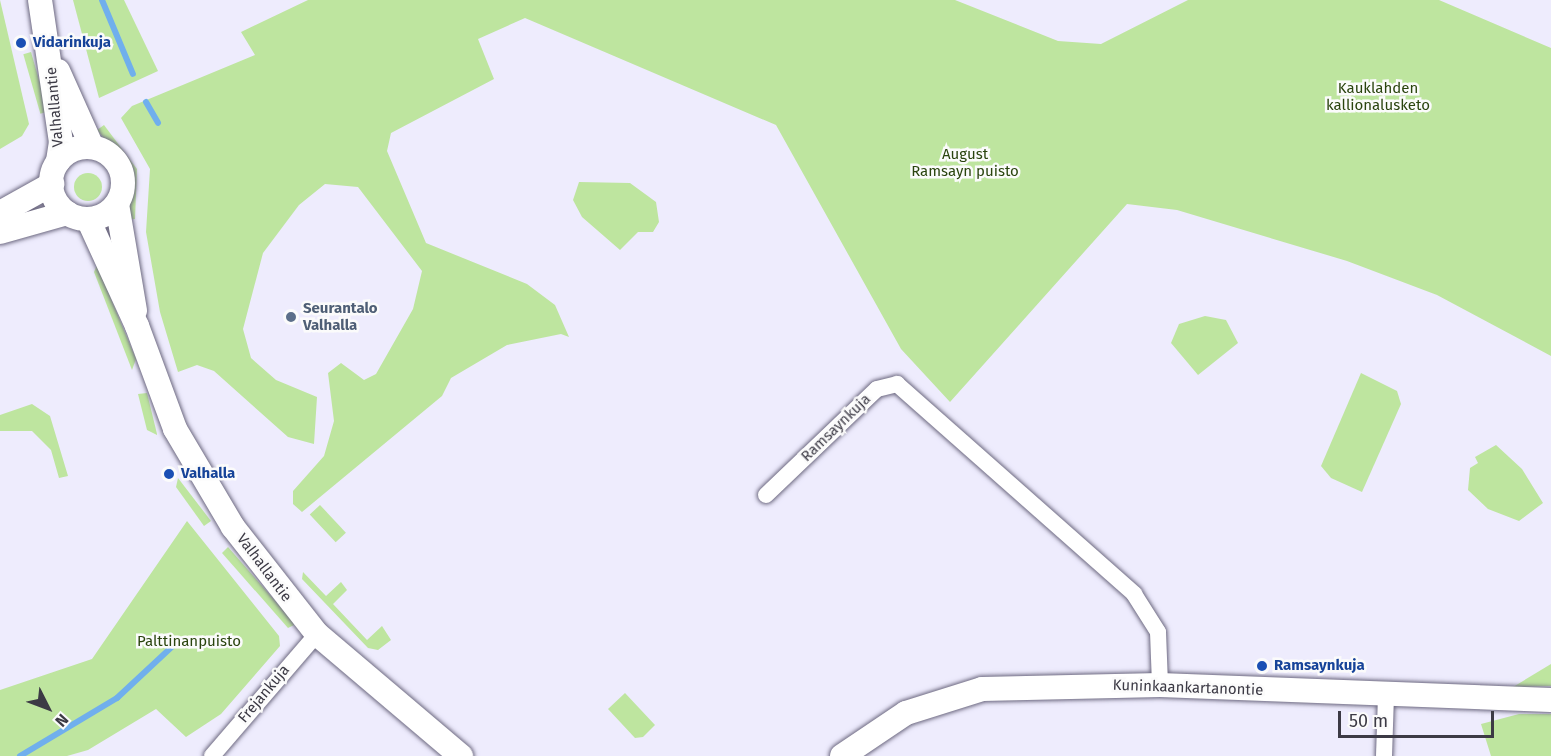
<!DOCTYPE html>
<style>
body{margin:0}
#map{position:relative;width:1551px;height:756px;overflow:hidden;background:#eeecfd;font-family:"Fira Sans",sans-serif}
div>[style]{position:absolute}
.green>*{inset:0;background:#bee59f;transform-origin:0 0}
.round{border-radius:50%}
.stream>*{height:6px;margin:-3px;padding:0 3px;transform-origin:3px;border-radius:3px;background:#70afed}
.roads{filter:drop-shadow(0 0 2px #6d6981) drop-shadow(0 0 2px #6d6981)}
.street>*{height:16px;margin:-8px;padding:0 8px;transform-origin:8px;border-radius:8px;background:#fff}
.secondary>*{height:24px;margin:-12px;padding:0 12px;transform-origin:12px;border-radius:12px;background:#fff}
.secondary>.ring{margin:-12px;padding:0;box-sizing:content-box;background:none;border:24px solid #fff;border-radius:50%}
.dots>*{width:16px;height:16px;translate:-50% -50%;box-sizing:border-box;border:3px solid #fbfbfb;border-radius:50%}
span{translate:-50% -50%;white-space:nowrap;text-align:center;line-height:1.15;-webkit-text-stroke:5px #fbfbfb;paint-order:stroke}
.transit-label{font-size:15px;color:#164399;font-weight:700}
.left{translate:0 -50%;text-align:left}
.park-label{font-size:15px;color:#2a440e}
.street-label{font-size:15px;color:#3c3a45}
.service-label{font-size:15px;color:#4e5e75;font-weight:700}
.north{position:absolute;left:18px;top:678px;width:60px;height:60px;-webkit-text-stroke:4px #fbfbfb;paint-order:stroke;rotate:132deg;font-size:16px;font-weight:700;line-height:24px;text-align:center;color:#3c3a45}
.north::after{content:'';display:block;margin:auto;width:21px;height:27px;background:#3c3a45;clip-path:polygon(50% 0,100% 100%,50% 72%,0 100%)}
.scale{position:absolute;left:1338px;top:711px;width:156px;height:27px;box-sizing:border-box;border:3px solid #3c3a45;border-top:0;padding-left:8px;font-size:18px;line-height:21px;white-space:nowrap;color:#3c3a45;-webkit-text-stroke:4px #fbfbfb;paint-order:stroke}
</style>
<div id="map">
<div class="green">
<div style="clip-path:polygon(0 0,29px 124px,22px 136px,0 149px)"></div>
<div style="clip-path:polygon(73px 0,124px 0,158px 71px,99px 98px)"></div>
<div style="clip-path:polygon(308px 0,955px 0,1058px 41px,1101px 44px,1188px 0,1439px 0,1551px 48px,1551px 356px,1437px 295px,1347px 261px,1177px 210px,1127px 204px,950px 402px,901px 349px,776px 125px,525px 18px,478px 39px,494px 79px,391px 133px,387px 151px,426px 243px,527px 284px,555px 305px,569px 337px,561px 334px,507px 345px,451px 378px,442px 396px,302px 512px,293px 504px,293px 491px,324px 456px,334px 421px,328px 373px,341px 363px,364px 380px,376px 374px,413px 309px,422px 271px,358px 187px,325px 184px,299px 205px,263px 253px,243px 329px,251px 358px,276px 380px,317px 397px,314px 444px,288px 437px,214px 371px,197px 365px,178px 372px,160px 312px,146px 232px,150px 169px,121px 118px,132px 106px,255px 55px,241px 32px)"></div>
<div style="left:31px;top:52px;width:62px;height:8px;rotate:74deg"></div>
<div style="clip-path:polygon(104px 125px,137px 169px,135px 219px,126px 220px,129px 169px,97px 130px)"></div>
<div class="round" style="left:74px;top:173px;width:28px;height:28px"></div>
<div style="clip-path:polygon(579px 182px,630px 183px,656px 202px,659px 222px,653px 232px,638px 232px,620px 250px,582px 217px,573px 200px)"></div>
<div style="clip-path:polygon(97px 265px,136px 359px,132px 370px,94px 272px)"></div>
<div style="clip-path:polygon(1205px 316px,1226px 320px,1238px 343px,1198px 375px,1171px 343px,1179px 324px)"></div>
<div style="clip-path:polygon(1361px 373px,1397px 391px,1401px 404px,1362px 492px,1331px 478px,1321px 466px)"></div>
<div style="clip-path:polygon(147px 393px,157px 434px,157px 435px,147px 430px,138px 394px)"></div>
<div style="clip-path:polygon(32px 404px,50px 416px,68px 476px,59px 478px,51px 450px,32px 431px,0 431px,0 415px)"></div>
<div style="clip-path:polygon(1496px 445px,1522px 469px,1543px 503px,1519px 521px,1488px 509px,1468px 490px,1470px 468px,1478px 463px,1475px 457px)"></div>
<div style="clip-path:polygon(178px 478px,211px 521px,204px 526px,176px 487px)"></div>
<div style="left:320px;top:505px;width:38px;height:14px;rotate:47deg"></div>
<div style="clip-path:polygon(187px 521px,279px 636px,280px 646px,221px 714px,186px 737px,156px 709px,88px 750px,67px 756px,0 756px,0 690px,92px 659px)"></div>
<div style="clip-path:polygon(228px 547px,292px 620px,294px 625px,288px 628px,222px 553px)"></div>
<div style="clip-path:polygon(303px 572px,326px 596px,341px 582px,347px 590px,333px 604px,367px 640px,382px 626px,391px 640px,378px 650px,368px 648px,302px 579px)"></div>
<div style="clip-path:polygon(1551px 664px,1551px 686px,1513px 687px)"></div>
<div style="clip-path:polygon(625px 693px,655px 725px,643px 737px,635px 738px,608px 709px)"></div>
<div style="clip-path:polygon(1519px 714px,1551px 714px,1551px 756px,1491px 756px,1481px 724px)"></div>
</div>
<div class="stream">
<div style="left:102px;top:0;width:80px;rotate:67.3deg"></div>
<div style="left:146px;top:102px;width:24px;rotate:60deg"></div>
<div style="left:20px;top:756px;width:113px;rotate:-30.9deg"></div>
<div style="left:117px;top:698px;width:79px;rotate:-43deg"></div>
</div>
<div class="roads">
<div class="street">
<div style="left:766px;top:495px;width:153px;rotate:-43.7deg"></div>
<div style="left:877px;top:389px;width:21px;rotate:-14deg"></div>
<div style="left:897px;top:384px;width:317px;rotate:41.5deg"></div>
<div style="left:1134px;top:594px;width:45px;rotate:57.7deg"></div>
<div style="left:1158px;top:632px;width:53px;rotate:87.8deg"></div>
<div style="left:212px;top:756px;width:161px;rotate:-49.3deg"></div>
<div style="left:1384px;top:756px;width:60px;rotate:-88.1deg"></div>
</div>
<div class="secondary">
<div style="left:40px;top:0;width:144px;rotate:81.6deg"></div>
<div style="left:61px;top:142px;width:20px;rotate:99deg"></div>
<div style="left:58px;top:71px;width:83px;rotate:65.9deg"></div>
<div class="ring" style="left:51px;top:147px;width:48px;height:48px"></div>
<div style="left:117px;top:204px;width:108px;rotate:80.4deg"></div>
<div style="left:0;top:213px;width:60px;rotate:-29.1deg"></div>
<div style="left:88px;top:219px;width:118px;rotate:65.4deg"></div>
<div style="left:137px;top:326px;width:110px;rotate:69.7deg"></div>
<div style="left:175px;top:429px;width:114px;rotate:59.4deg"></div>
<div style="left:233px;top:527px;width:136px;rotate:51.9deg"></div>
<div style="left:317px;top:634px;width:189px;rotate:40.3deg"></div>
<div style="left:0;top:232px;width:70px;rotate:-15.8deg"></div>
<div style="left:842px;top:756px;width:77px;rotate:-33.9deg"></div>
<div style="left:906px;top:713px;width:80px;rotate:-17.5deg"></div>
<div style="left:982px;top:689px;width:178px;rotate:-1.3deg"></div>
<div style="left:1160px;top:685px;width:391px;rotate:2.2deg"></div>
</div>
</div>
<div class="dots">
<div style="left:21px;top:43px;background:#1a4fb4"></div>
<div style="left:291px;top:317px;background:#5c6f8a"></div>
<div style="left:169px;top:474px;background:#1a4fb4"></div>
<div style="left:1262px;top:666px;background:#1a4fb4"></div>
</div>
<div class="transit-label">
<span class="left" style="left:33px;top:43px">Vidarinkuja</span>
<span class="left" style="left:181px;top:474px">Valhalla</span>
<span class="left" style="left:1274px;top:666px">Ramsaynkuja</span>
</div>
<div class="park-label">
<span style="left:1378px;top:97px">Kauklahden<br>kallionalusketo</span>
<span style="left:965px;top:163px">August<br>Ramsayn puisto</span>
<span style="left:189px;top:642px">Palttinanpuisto</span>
</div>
<div class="street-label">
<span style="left:55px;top:107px;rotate:-95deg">Valhallantie</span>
<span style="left:836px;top:428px;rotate:-44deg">Ramsaynkuja</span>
<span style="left:264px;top:568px;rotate:53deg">Valhallantie</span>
<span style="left:1188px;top:688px;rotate:2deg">Kuninkaankartanontie</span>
<span style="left:264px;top:694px;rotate:-50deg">Frejankuja</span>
</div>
<div class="service-label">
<span class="left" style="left:303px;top:317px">Seurantalo<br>Valhalla</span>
</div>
<div class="north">N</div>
<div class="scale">50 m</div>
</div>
